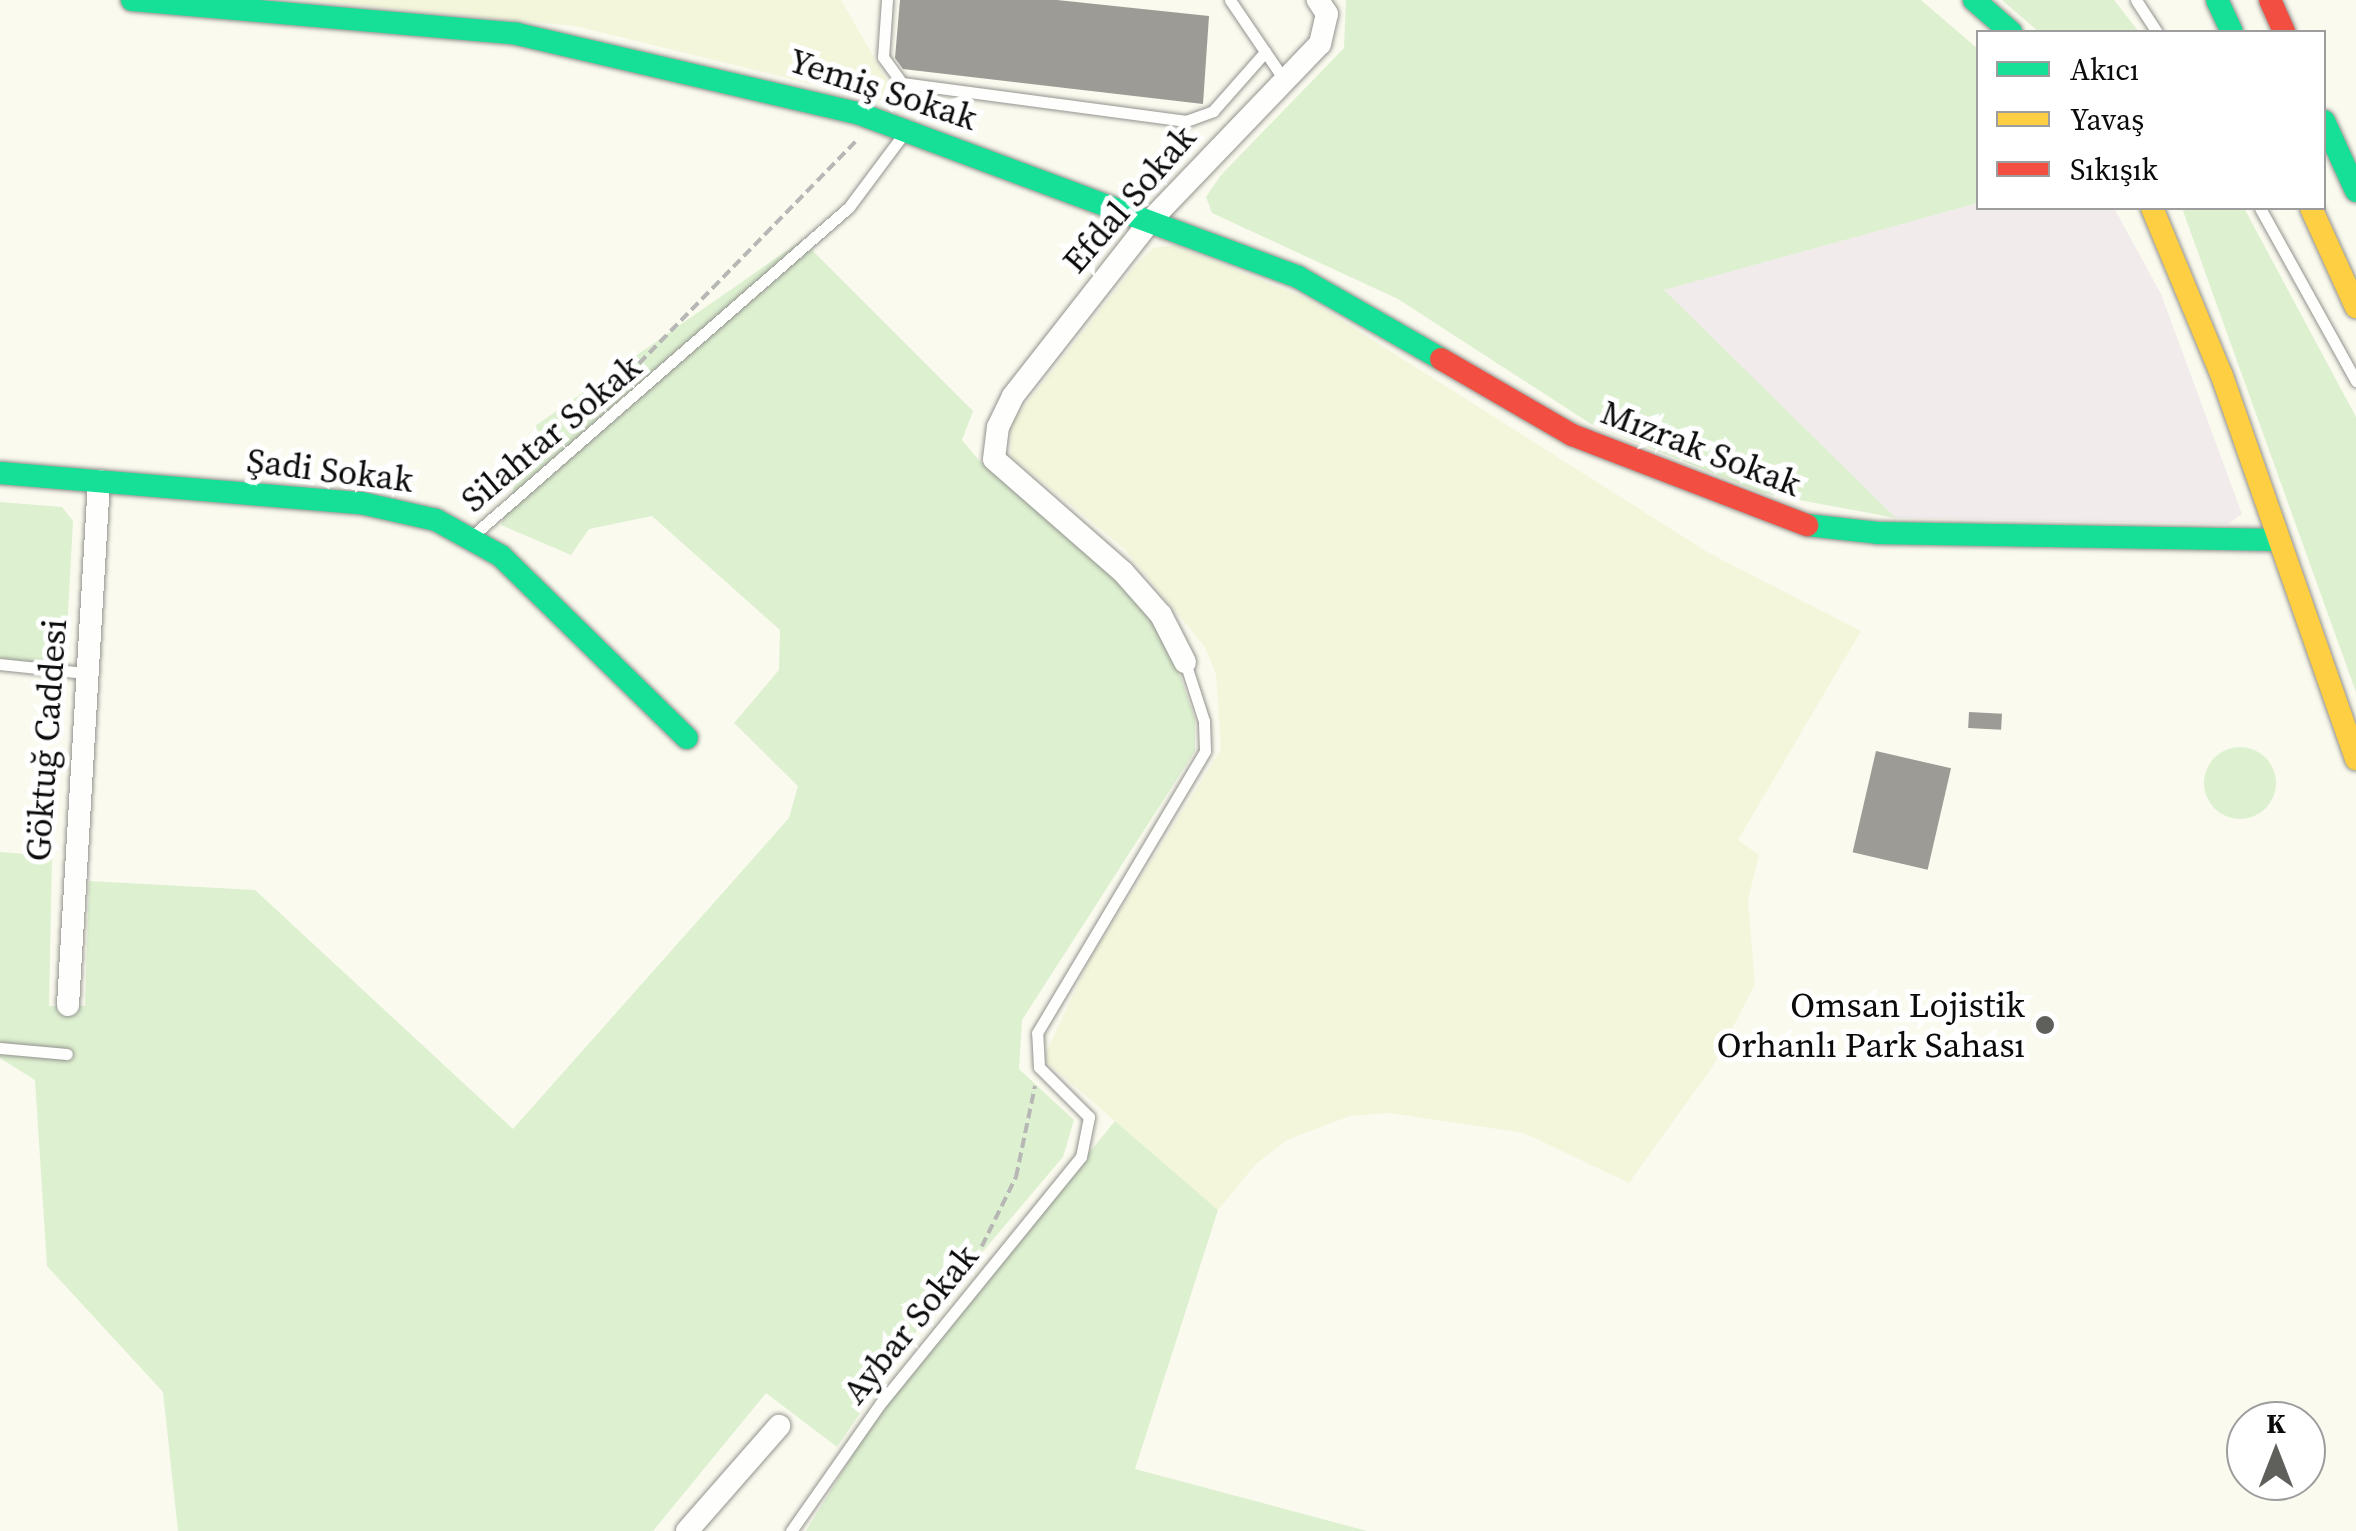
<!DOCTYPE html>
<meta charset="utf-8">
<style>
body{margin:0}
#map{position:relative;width:2356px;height:1531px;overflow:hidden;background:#fafaef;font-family:"Source Serif 4",serif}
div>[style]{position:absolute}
.industrial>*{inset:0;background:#f1ebec}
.farmland>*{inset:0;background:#f4f6dc}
.green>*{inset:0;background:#ddf0d0}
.round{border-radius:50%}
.building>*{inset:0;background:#9c9b95;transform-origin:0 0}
.path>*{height:4px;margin-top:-2px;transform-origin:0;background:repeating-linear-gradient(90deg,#b7b7b5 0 10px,transparent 0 15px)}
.roads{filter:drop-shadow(0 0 2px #93938e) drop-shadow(0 0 2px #93938e)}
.lane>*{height:11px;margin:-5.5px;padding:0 5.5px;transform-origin:5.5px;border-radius:5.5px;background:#fefefd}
.street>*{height:22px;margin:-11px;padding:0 11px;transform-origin:11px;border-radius:11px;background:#fefefd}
.fast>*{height:22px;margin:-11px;padding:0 11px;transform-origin:11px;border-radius:11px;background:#16e098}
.slow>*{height:22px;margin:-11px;padding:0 11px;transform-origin:11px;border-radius:11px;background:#ffcf43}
.jam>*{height:22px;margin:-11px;padding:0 11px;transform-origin:11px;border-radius:11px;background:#f24e42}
.dots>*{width:28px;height:28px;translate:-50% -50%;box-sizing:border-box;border:5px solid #fff;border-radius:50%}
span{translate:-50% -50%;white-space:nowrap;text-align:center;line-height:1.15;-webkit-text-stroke:10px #fff;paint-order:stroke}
.street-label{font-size:35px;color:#0b0b0b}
.poi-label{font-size:35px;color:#0b0b0b}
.right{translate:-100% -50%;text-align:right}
.legend{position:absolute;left:1976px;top:30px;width:350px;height:180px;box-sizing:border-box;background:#fff;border:2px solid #9d9d9d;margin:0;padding:12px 18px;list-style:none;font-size:30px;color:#0b0b0b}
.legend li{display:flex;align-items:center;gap:20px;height:50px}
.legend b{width:50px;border:2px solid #9d9d9d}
.north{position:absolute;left:2226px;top:1401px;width:100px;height:100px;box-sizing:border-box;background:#fff;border:2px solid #9d9d9d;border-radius:50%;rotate:0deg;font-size:28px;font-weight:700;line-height:40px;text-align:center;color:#0b0b0b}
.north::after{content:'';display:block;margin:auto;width:35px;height:45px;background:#5f5f5b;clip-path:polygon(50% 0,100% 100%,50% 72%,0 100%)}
</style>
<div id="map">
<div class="industrial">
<div style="clip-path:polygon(1978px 203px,2114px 208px,2161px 294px,2242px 514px,2228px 524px,1896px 518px,1663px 290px)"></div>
</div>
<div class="farmland">
<div style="clip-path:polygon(300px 0,841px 0,902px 106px,575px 26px)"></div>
<div style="clip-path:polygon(1174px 245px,1308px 299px,1709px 553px,1861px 631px,1738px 840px,1759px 855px,1748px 900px,1755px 984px,1713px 1066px,1629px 1183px,1524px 1133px,1389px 1113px,1350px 1116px,1287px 1140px,1256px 1164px,1218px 1210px,1043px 1059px,1089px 961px,1221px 749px,1216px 675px,1205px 647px,1124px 549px,1011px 456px,1011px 423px,1134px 267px,1153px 248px)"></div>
</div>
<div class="green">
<div style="clip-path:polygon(1346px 0,1921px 0,1978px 49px,1978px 203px,1664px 290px,1896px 518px,1762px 493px,1591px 424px,1398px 299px,1212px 213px,1206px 197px,1221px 175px,1344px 48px)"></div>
<div style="clip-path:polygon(2002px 0,2114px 0,2139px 32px,2039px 32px)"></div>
<div style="clip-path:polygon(2182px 208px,2244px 208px,2356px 417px,2356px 692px)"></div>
<div style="clip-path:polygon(802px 240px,973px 411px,962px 440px,978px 459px,1137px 596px,1172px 652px,1195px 719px,1195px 751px,1022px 1020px,1019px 1069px,1074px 1120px,1063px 1157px,922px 1323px,837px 1447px,766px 1393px,653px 1531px,178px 1531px,163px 1392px,47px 1266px,35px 1080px,0 1058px,0 852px,52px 856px,49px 1006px,85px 1006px,89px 881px,255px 890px,513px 1129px,789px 818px,798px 786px,734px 723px,779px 670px,780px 630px,652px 516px,589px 529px,571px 555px,501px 525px,535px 426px)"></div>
<div style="clip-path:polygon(0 502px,62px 507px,73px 521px,65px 667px,0 661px)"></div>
<div class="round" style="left:2204px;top:747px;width:72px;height:72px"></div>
<div style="clip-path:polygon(1115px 1121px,1218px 1210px,1135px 1469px,1367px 1531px,806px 1531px,882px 1407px)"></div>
</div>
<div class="building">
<div style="clip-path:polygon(900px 0,1057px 0,1209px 16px,1203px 104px,903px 69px,895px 58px)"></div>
<div style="left:1969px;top:712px;width:33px;height:16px;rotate:3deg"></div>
<div style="left:1876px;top:751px;width:77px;height:104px;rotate:13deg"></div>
</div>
<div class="path">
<div style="left:618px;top:385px;width:341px;rotate:-45.7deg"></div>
<div style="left:975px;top:1260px;width:93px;rotate:-63.7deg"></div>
<div style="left:1016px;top:1177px;width:93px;rotate:-78.2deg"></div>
</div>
<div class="roads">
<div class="lane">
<div style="left:887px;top:0;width:57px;rotate:94deg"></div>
<div style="left:883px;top:57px;width:32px;rotate:54deg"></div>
<div style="left:902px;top:83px;width:287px;rotate:7.6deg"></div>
<div style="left:1186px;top:121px;width:29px;rotate:-20deg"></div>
<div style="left:1213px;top:111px;width:79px;rotate:-48.6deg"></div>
<div style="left:1230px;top:0;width:98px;rotate:55.8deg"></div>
<div style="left:2136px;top:0;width:38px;rotate:57deg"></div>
<div style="left:2260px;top:208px;width:198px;rotate:61deg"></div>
<div style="left:471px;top:537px;width:502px;rotate:-41.12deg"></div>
<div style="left:849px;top:207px;width:94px;rotate:-53.3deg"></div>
<div style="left:0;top:664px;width:85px;rotate:6deg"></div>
<div style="left:0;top:1048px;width:67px;rotate:5.1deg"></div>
<div style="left:791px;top:1531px;width:155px;rotate:-55deg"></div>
<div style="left:880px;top:1404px;width:318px;rotate:-50.9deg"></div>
<div style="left:1081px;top:1157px;width:41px;rotate:-78.7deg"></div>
<div style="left:1089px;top:1117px;width:71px;rotate:-135deg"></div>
<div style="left:1039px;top:1067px;width:34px;rotate:-93deg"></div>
<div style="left:1037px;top:1033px;width:328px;rotate:-59.2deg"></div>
<div style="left:1205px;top:751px;width:30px;rotate:-92deg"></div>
<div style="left:1204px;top:721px;width:62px;rotate:-107.9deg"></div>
</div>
<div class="street">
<div style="left:1185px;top:662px;width:53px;rotate:-117.1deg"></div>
<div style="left:1161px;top:615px;width:57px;rotate:-131.5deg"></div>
<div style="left:1123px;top:572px;width:171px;rotate:-138.8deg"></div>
<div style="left:994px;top:459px;width:32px;rotate:-83deg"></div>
<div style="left:998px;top:427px;width:34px;rotate:-64deg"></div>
<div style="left:1013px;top:396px;width:222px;rotate:-51.9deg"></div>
<div style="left:1150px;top:221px;width:245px;rotate:-46.2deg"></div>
<div style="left:1320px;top:44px;width:31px;rotate:-77deg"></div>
<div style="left:1327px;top:14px;width:17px;rotate:-123deg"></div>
<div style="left:68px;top:1005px;width:525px;rotate:-86.61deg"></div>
<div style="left:687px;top:1531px;width:140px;rotate:-48.8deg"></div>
</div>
<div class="fast">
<div style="left:132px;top:0;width:386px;rotate:5deg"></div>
<div style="left:517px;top:34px;width:352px;rotate:13.1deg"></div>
<div style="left:860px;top:114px;width:467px;rotate:20.4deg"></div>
<div style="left:1298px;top:277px;width:165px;rotate:29.8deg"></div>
<div style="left:1974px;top:0;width:49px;rotate:40.9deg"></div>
<div style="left:2217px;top:0;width:35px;rotate:65deg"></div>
<div style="left:2324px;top:121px;width:77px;rotate:65.4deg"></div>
<div style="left:0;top:473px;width:362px;rotate:4.8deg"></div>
<div style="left:361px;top:503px;width:77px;rotate:12.8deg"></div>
<div style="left:436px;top:520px;width:74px;rotate:29deg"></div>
<div style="left:501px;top:556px;width:260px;rotate:44.4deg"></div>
<div style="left:1807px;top:525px;width:71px;rotate:6.4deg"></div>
<div style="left:1878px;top:533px;width:401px;rotate:1deg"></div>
</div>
<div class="slow">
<div style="left:2152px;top:208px;width:182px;rotate:67.4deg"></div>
<div style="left:2222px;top:376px;width:406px;rotate:70.7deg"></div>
<div style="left:2311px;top:208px;width:109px;rotate:65.6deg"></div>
</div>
<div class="jam">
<div style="left:2270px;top:0;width:35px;rotate:66deg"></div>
<div style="left:1441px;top:359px;width:151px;rotate:30.1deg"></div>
<div style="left:1572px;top:435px;width:252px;rotate:21deg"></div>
</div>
</div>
<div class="dots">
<div style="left:2045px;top:1025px;background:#5f5f5b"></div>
</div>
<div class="street-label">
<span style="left:883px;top:89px;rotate:18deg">Yemiş Sokak</span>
<span style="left:1129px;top:199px;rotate:-49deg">Efdal Sokak</span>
<span style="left:551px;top:433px;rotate:-40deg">Silahtar Sokak</span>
<span style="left:1701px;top:448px;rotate:21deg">Mızrak Sokak</span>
<span style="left:330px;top:470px;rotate:7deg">Şadi Sokak</span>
<span style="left:46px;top:740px;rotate:-86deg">Göktuğ Caddesi</span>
<span style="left:910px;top:1324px;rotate:-51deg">Aybar Sokak</span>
</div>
<div class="poi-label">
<span class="right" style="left:2025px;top:1025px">Omsan Lojistik<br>Orhanlı Park Sahası</span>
</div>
<ul class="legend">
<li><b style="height:12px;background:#16e098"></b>Akıcı</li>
<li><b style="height:12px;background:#ffcf43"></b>Yavaş</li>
<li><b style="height:12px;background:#f24e42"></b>Sıkışık</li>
</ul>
<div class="north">K</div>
</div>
